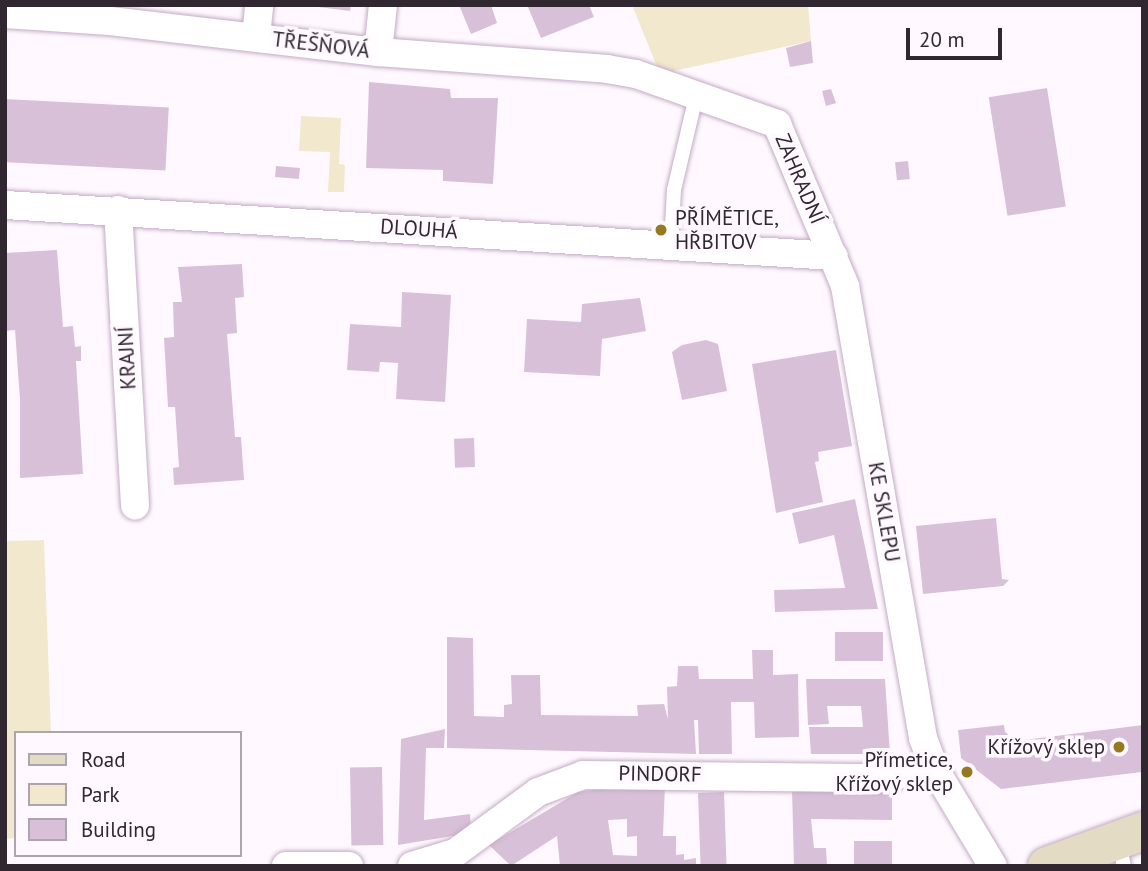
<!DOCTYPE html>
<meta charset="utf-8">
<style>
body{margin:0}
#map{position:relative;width:1148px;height:871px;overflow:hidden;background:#fff9ff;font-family:"PT Sans",sans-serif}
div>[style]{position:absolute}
.green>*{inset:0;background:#f2e8cd}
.building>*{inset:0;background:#d9c0d9;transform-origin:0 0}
.roads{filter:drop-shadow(0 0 2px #c3abc4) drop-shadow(0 0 2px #c3abc4)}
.lane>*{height:14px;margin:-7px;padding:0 7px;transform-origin:7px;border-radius:7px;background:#fff}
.street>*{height:28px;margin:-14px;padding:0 14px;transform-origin:14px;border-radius:14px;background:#fff}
.secondary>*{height:38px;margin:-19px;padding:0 19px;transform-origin:19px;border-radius:19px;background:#e3dbc4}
.dots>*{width:19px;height:19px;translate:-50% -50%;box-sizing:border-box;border:4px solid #fff9ff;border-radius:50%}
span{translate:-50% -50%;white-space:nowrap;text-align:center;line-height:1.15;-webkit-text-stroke:7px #fff9ff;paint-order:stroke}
.street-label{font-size:21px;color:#302731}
.poi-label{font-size:21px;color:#302731}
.left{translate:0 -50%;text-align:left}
.right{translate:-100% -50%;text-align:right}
.frame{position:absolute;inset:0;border:7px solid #302731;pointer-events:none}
.legend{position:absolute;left:14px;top:731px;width:228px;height:126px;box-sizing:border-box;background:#fff9ff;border:2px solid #aca5ad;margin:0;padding:9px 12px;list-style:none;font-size:21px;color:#302731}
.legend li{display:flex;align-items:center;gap:14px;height:35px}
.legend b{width:35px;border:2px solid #aca5ad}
.scale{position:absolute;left:906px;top:28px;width:96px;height:32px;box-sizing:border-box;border:4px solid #302731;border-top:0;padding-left:9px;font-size:21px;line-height:24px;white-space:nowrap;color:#302731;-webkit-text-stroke:5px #fff9ff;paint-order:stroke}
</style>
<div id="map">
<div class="green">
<div style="clip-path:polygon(632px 5px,808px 5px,811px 41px,660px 74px)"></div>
<div style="clip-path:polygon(301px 116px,341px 118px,339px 164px,345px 165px,344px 192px,328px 192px,330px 152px,299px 151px)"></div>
<div style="clip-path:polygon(44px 540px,51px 733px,16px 733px,16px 838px,5px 839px,5px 541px)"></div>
</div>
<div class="building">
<div style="clip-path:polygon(302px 5px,351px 5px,350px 11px)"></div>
<div style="clip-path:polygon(459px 5px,491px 5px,497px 23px,471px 34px)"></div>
<div style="clip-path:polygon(527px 5px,589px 5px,594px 17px,541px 38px)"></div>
<div style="clip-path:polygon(811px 41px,813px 63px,790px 67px,786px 48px)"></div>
<div style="clip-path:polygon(369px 82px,450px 89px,451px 98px,498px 98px,493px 184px,443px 181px,443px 170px,366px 168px)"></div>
<div style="left:1047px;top:88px;width:120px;height:59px;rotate:81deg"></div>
<div style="clip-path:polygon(831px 89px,836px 103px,826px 106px,822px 91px)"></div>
<div style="left:5px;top:99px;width:164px;height:63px;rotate:3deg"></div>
<div style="left:908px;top:161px;width:18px;height:13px;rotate:84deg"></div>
<div style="left:276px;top:166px;width:24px;height:11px;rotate:5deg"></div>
<div style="clip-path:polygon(57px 250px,63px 327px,73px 326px,75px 347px,81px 346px,81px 361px,76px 361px,83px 474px,20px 478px,20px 400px,15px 330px,5px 331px,5px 253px)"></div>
<div style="clip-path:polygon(242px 264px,244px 297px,235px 298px,237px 333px,227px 334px,235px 437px,241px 437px,244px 480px,174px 485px,173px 468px,179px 467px,175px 407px,168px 407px,164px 338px,174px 337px,173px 302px,182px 302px,178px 267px)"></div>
<div style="clip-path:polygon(402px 292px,451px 295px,445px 402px,396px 399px,398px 363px,380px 362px,379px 372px,347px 370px,350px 324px,401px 327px)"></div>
<div style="clip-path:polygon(640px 298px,646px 331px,602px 339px,600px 376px,524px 372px,527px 319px,581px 322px,582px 304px)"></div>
<div style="clip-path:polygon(706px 340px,718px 344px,727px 391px,682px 400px,672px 352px,682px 345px)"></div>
<div style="clip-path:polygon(836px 350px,852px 446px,818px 452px,819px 461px,815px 462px,823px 502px,776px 513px,752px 364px)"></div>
<div style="left:474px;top:438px;width:29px;height:20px;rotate:88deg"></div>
<div style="clip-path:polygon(855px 499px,878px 609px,775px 612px,774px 590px,845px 588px,834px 535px,799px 544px,792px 513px)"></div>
<div style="clip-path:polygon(996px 518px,1002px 579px,1009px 580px,1003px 586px,923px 594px,916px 526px)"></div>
<div style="left:835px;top:632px;width:48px;height:29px"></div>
<div style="clip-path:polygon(447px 637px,473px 638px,474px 716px,504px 717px,504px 705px,512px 704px,511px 675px,540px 675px,541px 715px,638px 716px,637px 705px,664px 704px,668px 719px,667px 687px,677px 686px,678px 666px,698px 666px,699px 679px,753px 679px,752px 650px,773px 650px,773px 675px,798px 674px,799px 737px,755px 738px,754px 702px,731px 702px,732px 754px,699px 754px,698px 720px,694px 720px,696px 754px,447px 748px)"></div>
<div style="clip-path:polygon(806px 679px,885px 679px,890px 754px,811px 754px,809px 727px,863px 727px,861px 706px,827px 706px,829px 724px,808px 725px)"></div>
<div style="clip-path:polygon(1004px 725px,1005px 732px,1016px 741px,1143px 725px,1142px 772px,1001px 789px,961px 758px,958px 730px)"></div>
<div style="clip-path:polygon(445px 729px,444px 748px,426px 748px,424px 820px,470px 814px,471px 833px,398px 845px,401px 739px)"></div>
<div style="left:382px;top:767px;width:78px;height:32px;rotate:89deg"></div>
<div style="clip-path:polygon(evenodd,640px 783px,665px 784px,663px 836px,676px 836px,676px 855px,684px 854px,684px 860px,696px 858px,696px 866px,560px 866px,557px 836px,511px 866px,489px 845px,578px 792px,640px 783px,627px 819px,627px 837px,637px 836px,637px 856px,613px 855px,608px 820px,627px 819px)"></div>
<div style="clip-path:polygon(892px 790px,892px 820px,811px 819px,814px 848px,826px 848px,827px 866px,794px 866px,792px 790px)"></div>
<div style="left:724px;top:792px;width:74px;height:26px;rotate:88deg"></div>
<div style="left:892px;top:841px;width:25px;height:38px;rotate:90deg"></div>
</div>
<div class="roads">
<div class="lane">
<div style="left:671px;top:245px;width:55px;rotate:-86.9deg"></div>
<div style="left:674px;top:190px;width:97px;rotate:-76.8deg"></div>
<div style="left:1119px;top:843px;width:24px;rotate:78deg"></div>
</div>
<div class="street">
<div style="left:5px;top:14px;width:105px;rotate:3.8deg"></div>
<div style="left:110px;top:21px;width:270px;rotate:6.6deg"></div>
<div style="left:378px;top:52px;width:230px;rotate:4.2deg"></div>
<div style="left:607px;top:69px;width:29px;rotate:10deg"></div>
<div style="left:636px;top:74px;width:150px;rotate:19.5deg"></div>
<div style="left:777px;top:124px;width:176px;rotate:67.2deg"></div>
<div style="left:845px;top:286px;width:459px;rotate:80.2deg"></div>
<div style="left:923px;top:738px;width:32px;rotate:70deg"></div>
<div style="left:934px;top:768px;width:114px;rotate:59deg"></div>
<div style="left:256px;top:36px;width:31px;rotate:-84deg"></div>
<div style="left:378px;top:52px;width:47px;rotate:-83.9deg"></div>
<div style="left:5px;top:205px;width:830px;rotate:3.52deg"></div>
<div style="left:118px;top:210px;width:296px;rotate:86.7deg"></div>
<div style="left:286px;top:866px;width:63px"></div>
<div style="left:412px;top:866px;width:45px;rotate:-16.8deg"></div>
<div style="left:455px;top:853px;width:103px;rotate:-36.3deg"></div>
<div style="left:538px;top:792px;width:48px;rotate:-20.7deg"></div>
<div style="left:583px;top:775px;width:299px;rotate:0.6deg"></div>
<div style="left:882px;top:778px;width:53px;rotate:-10.9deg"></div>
</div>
<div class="secondary">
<div style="left:1047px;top:866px;width:102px;rotate:-20deg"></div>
</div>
</div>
<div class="dots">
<div style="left:661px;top:230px;background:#957820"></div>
<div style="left:1119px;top:747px;background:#957820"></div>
<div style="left:967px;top:772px;background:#957820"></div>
</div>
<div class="street-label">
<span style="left:321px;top:45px;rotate:7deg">TŘEŠŇOVÁ</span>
<span style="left:800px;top:179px;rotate:67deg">ZAHRADNÍ</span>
<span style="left:419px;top:229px;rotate:4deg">DLOUHÁ</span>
<span style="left:127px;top:358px;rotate:-93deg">KRAJNÍ</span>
<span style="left:884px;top:512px;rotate:80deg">KE SKLEPU</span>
<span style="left:660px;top:774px;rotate:1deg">PINDORF</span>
</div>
<div class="poi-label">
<span class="left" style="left:675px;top:230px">PŘÍMĚTICE,<br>HŘBITOV</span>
<span class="right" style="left:1105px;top:747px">Křížový sklep</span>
<span class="right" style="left:953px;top:772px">Přímetice,<br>Křížový sklep</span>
</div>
<div class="frame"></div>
<ul class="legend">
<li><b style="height:9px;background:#e3dbc4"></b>Road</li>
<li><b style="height:19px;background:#f2e8cd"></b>Park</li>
<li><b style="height:19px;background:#d9c0d9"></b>Building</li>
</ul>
<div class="scale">20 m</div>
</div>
